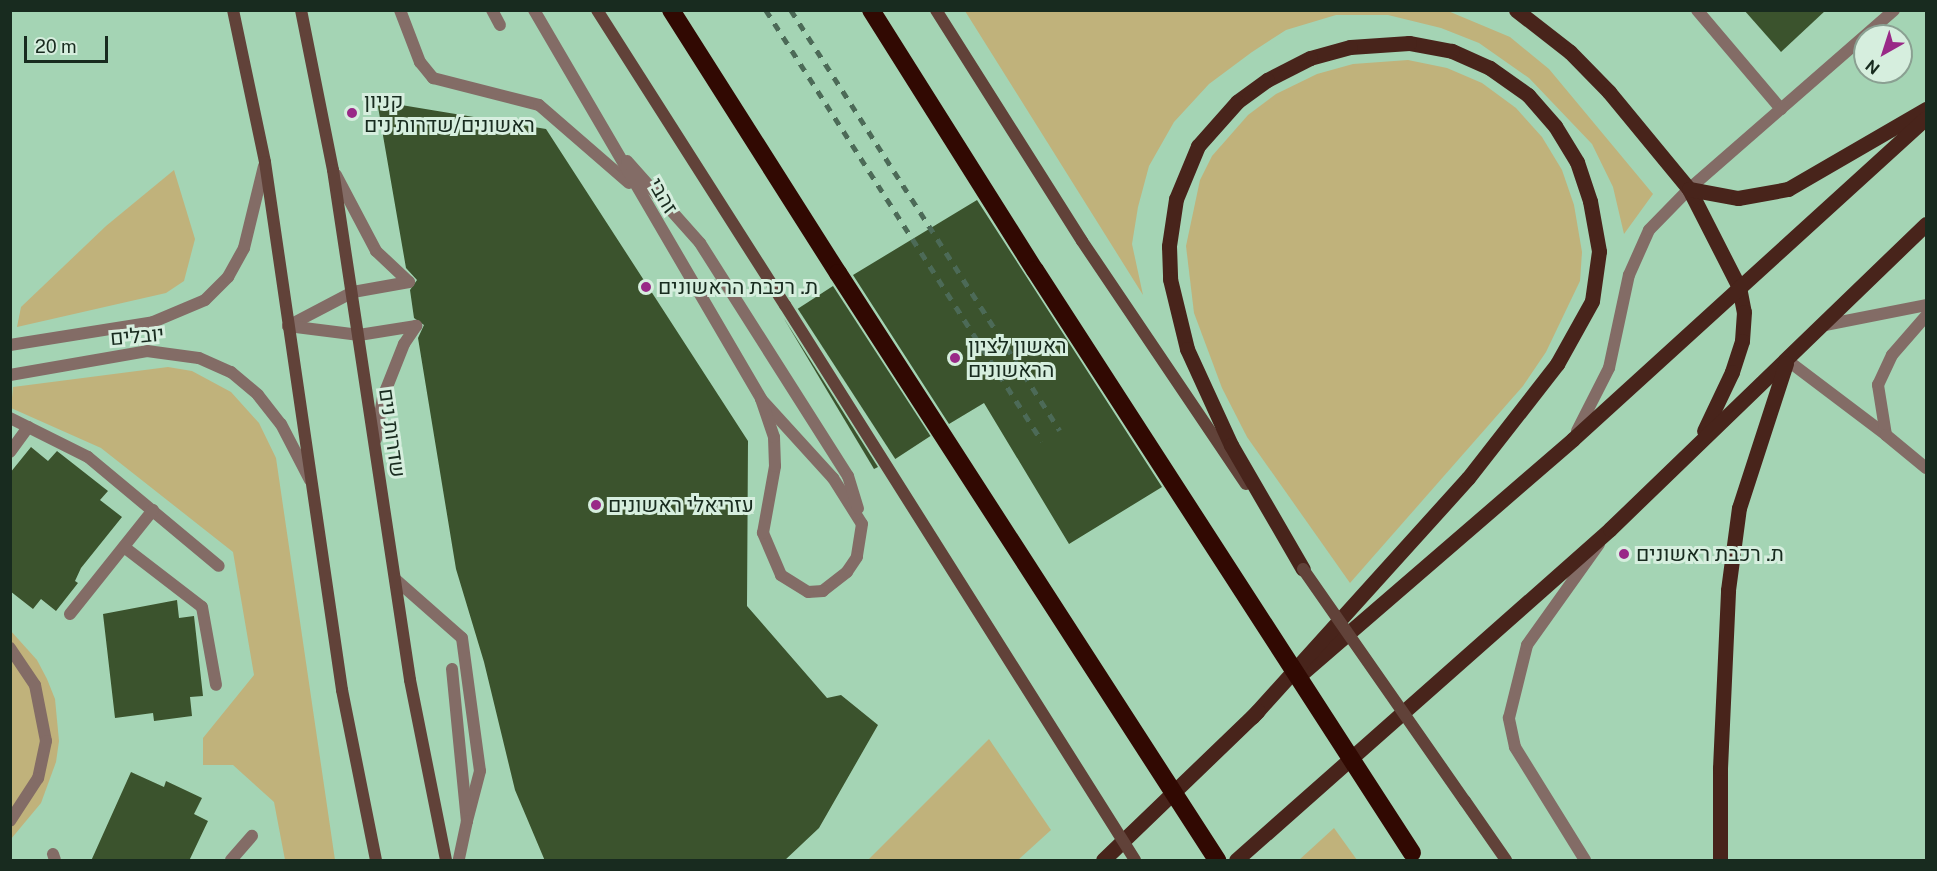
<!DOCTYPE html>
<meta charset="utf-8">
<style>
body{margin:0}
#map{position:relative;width:1937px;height:871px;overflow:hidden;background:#a4d4b4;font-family:"Public Sans",Heebo,sans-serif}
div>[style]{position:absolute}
.green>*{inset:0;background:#c0b27b}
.building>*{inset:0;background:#3b532d;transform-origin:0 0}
.service>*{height:12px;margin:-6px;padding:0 6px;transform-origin:6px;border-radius:6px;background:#836c66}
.pedestrian>*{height:12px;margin:-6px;padding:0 6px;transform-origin:6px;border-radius:6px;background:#836c66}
.minor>*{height:12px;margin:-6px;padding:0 6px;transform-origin:6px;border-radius:6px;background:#836c66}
.secondary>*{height:12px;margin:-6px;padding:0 6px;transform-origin:6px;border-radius:6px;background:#614239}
.primary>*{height:15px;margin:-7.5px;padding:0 7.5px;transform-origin:7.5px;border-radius:7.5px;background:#48241b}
.motorway>*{height:18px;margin:-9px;padding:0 9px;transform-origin:9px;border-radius:9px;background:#310902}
.rail>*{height:4.5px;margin-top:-2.25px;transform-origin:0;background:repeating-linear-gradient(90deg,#4c6a57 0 8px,transparent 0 16px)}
.secondary-bridge>*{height:12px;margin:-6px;padding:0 6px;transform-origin:6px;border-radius:6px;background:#614239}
.motorway-bridge>*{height:18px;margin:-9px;padding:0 9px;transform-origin:9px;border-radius:9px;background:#310902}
.dots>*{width:16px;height:16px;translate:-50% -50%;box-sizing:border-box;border:3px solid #d6eede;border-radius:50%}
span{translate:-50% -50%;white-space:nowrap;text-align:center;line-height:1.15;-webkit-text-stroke:6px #d6eede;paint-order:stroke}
.poi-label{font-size:21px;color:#182b1f}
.left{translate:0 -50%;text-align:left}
.street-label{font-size:21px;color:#182b1f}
.frame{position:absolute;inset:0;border:12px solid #182b1f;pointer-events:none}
.north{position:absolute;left:1853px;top:24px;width:60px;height:60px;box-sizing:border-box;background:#d6eede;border:2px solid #8aa092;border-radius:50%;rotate:219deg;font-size:16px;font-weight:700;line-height:24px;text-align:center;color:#182b1f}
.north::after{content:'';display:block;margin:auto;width:21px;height:27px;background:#992987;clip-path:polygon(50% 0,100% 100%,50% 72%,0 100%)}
.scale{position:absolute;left:24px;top:36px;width:84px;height:27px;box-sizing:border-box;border:3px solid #182b1f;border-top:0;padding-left:8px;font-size:18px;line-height:21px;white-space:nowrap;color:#182b1f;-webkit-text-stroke:4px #d6eede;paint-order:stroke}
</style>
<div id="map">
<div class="green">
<div style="clip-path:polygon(965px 11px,1448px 11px,1510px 37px,1549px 69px,1653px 194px,1624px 234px,1613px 187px,1592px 144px,1529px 78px,1479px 43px,1441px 28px,1388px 15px,1336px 15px,1286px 30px,1252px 52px,1209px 84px,1174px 122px,1149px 166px,1138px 207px,1132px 244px,1143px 295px)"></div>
<div style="clip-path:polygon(1408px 60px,1447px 68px,1482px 83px,1516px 108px,1542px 137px,1562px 170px,1574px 205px,1582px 252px,1580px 281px,1546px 352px,1523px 386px,1350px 583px,1247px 437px,1222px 388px,1194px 313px,1186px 246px,1200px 180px,1212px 156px,1248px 115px,1276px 94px,1317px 74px,1353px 64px)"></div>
<div style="clip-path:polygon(174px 170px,195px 239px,184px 281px,166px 293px,17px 327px,21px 307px,106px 226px)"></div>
<div style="clip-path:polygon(168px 367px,192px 371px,231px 392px,259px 423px,276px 458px,335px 860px,285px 860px,274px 802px,233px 765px,203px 765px,203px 738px,254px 675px,233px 552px,101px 448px,11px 408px,13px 387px)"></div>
<div style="clip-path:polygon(10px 630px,37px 660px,47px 679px,55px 699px,59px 741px,56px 762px,41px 803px,11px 839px)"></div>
<div style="clip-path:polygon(989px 739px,1051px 830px,1018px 860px,868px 860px)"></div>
<div style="clip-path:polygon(1334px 828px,1357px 860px,1299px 860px)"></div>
</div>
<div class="building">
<div style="clip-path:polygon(1744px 10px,1826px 10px,1781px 52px)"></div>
<div style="clip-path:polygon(377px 101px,546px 129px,748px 441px,747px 606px,827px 698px,841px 695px,878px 725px,819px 828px,784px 861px,545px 861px,515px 790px,484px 662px,456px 569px,418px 338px,424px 325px,414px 318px,410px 290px,417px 280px,406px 268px)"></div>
<div style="clip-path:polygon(977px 200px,1162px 487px,1069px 544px,984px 403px,949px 424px,853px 275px)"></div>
<div style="left:833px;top:286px;width:179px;height:42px;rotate:57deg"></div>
<div style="clip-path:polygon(783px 317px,878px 467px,874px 469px)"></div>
<div style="clip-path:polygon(31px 447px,48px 461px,57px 451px,108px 491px,100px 500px,122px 517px,81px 568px,75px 581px,78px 583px,56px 611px,41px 599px,33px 609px,10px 591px,10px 473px)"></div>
<div style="clip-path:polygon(177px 600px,179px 618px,194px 616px,203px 696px,190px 697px,192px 716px,154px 721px,153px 713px,115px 718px,103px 614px)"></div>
<div style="clip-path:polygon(131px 772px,164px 787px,166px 781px,202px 798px,194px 814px,208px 821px,189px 861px,91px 861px)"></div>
</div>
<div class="service">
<div style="left:400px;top:10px;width:56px;rotate:69deg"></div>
<div style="left:420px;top:62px;width:21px;rotate:51deg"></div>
<div style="left:433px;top:78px;width:109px;rotate:14.3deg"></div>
<div style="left:539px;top:105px;width:119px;rotate:40.9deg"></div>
<div style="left:492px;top:10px;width:17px;rotate:62deg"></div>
<div style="left:534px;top:10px;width:450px;rotate:59.7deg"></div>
<div style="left:761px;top:399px;width:107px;rotate:47.7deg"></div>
<div style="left:833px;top:478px;width:54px;rotate:57.8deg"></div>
<div style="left:862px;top:524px;width:33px;rotate:99deg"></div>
<div style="left:857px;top:557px;width:18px;rotate:124deg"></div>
<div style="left:847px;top:572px;width:31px;rotate:142deg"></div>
<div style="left:823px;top:591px;width:15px;rotate:176deg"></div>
<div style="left:808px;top:592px;width:32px;rotate:-148deg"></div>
<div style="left:781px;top:575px;width:46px;rotate:-113.2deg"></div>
<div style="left:763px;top:533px;width:68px;rotate:-79.8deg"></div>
<div style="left:775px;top:466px;width:29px;rotate:-92deg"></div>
<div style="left:774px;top:437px;width:40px;rotate:-108.9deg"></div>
<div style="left:1697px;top:10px;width:130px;rotate:49.7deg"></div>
<div style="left:627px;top:161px;width:110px;rotate:48.3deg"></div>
<div style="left:700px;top:243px;width:276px;rotate:57.6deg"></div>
<div style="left:848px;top:476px;width:34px;rotate:73deg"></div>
<div style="left:336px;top:175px;width:86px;rotate:62.2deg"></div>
<div style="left:376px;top:251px;width:45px;rotate:43.2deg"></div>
<div style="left:288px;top:326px;width:73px;rotate:-27.6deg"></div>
<div style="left:353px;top:292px;width:57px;rotate:-10.1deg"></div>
<div style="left:288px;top:326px;width:72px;rotate:7.2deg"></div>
<div style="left:359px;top:335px;width:58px;rotate:-9deg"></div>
<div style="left:1820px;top:326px;width:108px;rotate:-11.2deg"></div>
<div style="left:1787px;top:360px;width:124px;rotate:37.1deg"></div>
<div style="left:10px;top:418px;width:87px;rotate:26.6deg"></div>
<div style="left:88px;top:457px;width:170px;rotate:39.8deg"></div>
<div style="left:1577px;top:431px;width:71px;rotate:-63.1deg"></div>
<div style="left:1609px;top:368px;width:95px;rotate:-77.9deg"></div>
<div style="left:1629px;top:275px;width:49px;rotate:-66deg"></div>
<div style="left:1649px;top:230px;width:57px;rotate:-45.7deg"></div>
<div style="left:1689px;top:189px;width:272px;rotate:-41.1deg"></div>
<div style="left:1886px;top:435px;width:51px;rotate:-99.1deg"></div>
<div style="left:1878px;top:385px;width:33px;rotate:-65deg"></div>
<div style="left:1892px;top:355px;width:52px;rotate:-48.9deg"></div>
<div style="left:376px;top:439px;width:43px;rotate:-80.5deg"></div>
<div style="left:383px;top:397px;width:57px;rotate:-68.4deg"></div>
<div style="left:404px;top:344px;width:22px;rotate:-56deg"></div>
<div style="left:10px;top:452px;width:31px;rotate:-54deg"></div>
<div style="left:124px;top:547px;width:98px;rotate:37.6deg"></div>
<div style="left:202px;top:607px;width:79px;rotate:79.8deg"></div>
<div style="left:395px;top:579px;width:89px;rotate:41.4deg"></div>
<div style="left:462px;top:638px;width:134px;rotate:82.3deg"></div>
<div style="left:480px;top:771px;width:52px;rotate:104.6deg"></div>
<div style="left:70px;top:614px;width:133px;rotate:-51.4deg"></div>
<div style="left:452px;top:669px;width:153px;rotate:84.4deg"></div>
<div style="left:467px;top:821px;width:40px;rotate:102deg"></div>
<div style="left:53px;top:854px;width:6px;rotate:72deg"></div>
<div style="left:231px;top:860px;width:32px;rotate:-49deg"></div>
<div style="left:1585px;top:860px;width:133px;rotate:-121.8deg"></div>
<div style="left:1515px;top:747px;width:30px;rotate:-102deg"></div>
<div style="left:1509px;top:718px;width:75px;rotate:-76.1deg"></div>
<div style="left:1527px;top:645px;width:124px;rotate:-54.5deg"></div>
</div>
<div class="pedestrian">
<div style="left:10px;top:648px;width:45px;rotate:56deg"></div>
<div style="left:35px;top:685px;width:57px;rotate:78.9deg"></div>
<div style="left:46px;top:741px;width:38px;rotate:102deg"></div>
<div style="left:38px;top:778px;width:51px;rotate:123.1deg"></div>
</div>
<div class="minor">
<div style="left:10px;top:345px;width:145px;rotate:-9.1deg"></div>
<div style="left:153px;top:322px;width:56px;rotate:-22.9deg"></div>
<div style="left:205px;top:300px;width:33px;rotate:-45deg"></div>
<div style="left:228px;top:277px;width:33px;rotate:-61deg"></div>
<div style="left:244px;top:248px;width:84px;rotate:-76.3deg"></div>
<div style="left:10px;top:375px;width:139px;rotate:-9.9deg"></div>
<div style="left:147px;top:351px;width:52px;rotate:7.7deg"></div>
<div style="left:199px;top:358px;width:35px;rotate:24deg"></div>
<div style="left:231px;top:372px;width:35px;rotate:40deg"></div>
<div style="left:258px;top:395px;width:37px;rotate:52deg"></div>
<div style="left:281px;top:424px;width:63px;rotate:62.6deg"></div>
<div style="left:1886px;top:435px;width:52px;rotate:39.5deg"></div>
</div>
<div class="secondary">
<div style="left:233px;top:10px;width:155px;rotate:78.1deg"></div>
<div style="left:265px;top:162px;width:534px;rotate:81.7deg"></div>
<div style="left:342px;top:690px;width:173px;rotate:78.7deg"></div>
<div style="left:301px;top:10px;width:163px;rotate:78.7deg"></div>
<div style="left:333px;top:170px;width:516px;rotate:81.41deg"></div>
<div style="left:410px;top:680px;width:184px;rotate:78.7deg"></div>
<div style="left:597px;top:10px;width:350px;rotate:57.5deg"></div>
<div style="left:936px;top:10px;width:273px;rotate:57.7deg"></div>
<div style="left:1082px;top:241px;width:293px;rotate:56deg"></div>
<div style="left:1465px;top:801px;width:72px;rotate:55.2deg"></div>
</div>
<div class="primary">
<div style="left:1516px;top:10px;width:68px;rotate:37.9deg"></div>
<div style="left:1570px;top:52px;width:56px;rotate:45.7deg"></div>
<div style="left:1609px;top:92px;width:126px;rotate:50.5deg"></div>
<div style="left:1689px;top:189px;width:110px;rotate:63deg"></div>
<div style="left:1739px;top:287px;width:25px;rotate:79deg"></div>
<div style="left:1744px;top:312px;width:29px;rotate:94deg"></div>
<div style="left:1742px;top:341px;width:33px;rotate:108deg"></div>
<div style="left:1732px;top:372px;width:65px;rotate:115.4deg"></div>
<div style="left:1689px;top:189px;width:50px;rotate:10.4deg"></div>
<div style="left:1738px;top:198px;width:51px;rotate:-10.2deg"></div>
<div style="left:1788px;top:189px;width:160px;rotate:-30.1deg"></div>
<div style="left:1301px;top:674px;width:359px;rotate:-40.8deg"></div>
<div style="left:1573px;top:439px;width:477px;rotate:-42.3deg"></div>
<div style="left:1252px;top:717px;width:322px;rotate:-47.9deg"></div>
<div style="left:1468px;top:478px;width:145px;rotate:-52deg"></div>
<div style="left:1557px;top:364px;width:72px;rotate:-60.9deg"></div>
<div style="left:1592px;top:301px;width:50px;rotate:-82deg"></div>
<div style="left:1599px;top:251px;width:51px;rotate:-100.2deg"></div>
<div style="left:1590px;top:201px;width:41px;rotate:-108.4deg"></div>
<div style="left:1577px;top:162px;width:42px;rotate:-121.4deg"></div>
<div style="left:1555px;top:126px;width:41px;rotate:-131.1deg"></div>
<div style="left:1528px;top:95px;width:47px;rotate:-144.6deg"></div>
<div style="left:1490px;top:68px;width:42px;rotate:-155.9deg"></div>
<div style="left:1452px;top:51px;width:44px;rotate:-169.5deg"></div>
<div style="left:1409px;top:43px;width:59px;rotate:176.1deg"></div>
<div style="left:1350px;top:47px;width:41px;rotate:164.6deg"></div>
<div style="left:1310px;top:58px;width:48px;rotate:152.9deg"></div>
<div style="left:1267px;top:80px;width:37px;rotate:144deg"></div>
<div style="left:1237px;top:102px;width:59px;rotate:131.6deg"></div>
<div style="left:1198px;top:146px;width:57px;rotate:112.5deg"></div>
<div style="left:1176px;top:199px;width:48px;rotate:98.5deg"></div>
<div style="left:1169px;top:246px;width:33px;rotate:88deg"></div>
<div style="left:1170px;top:279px;width:72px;rotate:76.3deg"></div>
<div style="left:1187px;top:349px;width:106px;rotate:65.4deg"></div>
<div style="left:1231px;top:445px;width:143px;rotate:59.9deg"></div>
<div style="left:1103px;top:860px;width:215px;rotate:-43.9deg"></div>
<div style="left:1236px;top:860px;width:499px;rotate:-41.5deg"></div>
<div style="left:1610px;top:529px;width:439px;rotate:-44deg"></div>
<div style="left:1720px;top:860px;width:92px;rotate:-90deg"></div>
<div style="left:1720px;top:768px;width:178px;rotate:-87.4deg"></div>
<div style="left:1728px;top:590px;width:83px;rotate:-82.4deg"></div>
<div style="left:1739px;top:508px;width:152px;rotate:-72deg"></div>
</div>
<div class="motorway">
<div style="left:671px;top:10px;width:312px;rotate:57.6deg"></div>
<div style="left:871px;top:10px;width:307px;rotate:57.8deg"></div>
</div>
<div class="rail">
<div style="left:766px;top:10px;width:512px;rotate:57.37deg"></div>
<div style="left:791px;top:10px;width:499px;rotate:57.4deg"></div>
</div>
<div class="secondary-bridge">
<div style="left:785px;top:305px;width:656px;rotate:57.76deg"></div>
<div style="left:1303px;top:569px;width:283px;rotate:55.1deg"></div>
</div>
<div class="motorway-bridge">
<div style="left:1035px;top:270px;width:694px;rotate:57.11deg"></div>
<div style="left:838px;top:273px;width:699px;rotate:57.15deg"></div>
</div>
<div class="dots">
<div style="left:352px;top:113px;background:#992987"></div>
<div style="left:646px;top:287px;background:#992987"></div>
<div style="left:955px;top:358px;background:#992987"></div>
<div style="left:596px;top:505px;background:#992987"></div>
<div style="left:1624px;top:554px;background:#992987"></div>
</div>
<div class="poi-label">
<span class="left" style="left:364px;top:113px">קניון<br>ראשונים/שדרות נים</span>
<span class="left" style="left:658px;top:287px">ת. רכבת הראשונים</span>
<span class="left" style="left:968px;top:358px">ראשון לציון<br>הראשונים</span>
<span class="left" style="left:608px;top:505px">עזריאלי ראשונים</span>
<span class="left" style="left:1636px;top:554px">ת. רכבת ראשונים</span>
</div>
<div class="street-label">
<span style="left:663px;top:196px;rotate:60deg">זהבי</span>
<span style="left:137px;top:336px;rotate:-5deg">יובלים</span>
<span style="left:392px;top:433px;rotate:82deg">שדרות נים</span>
</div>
<div class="frame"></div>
<div class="north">N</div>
<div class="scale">20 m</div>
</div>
